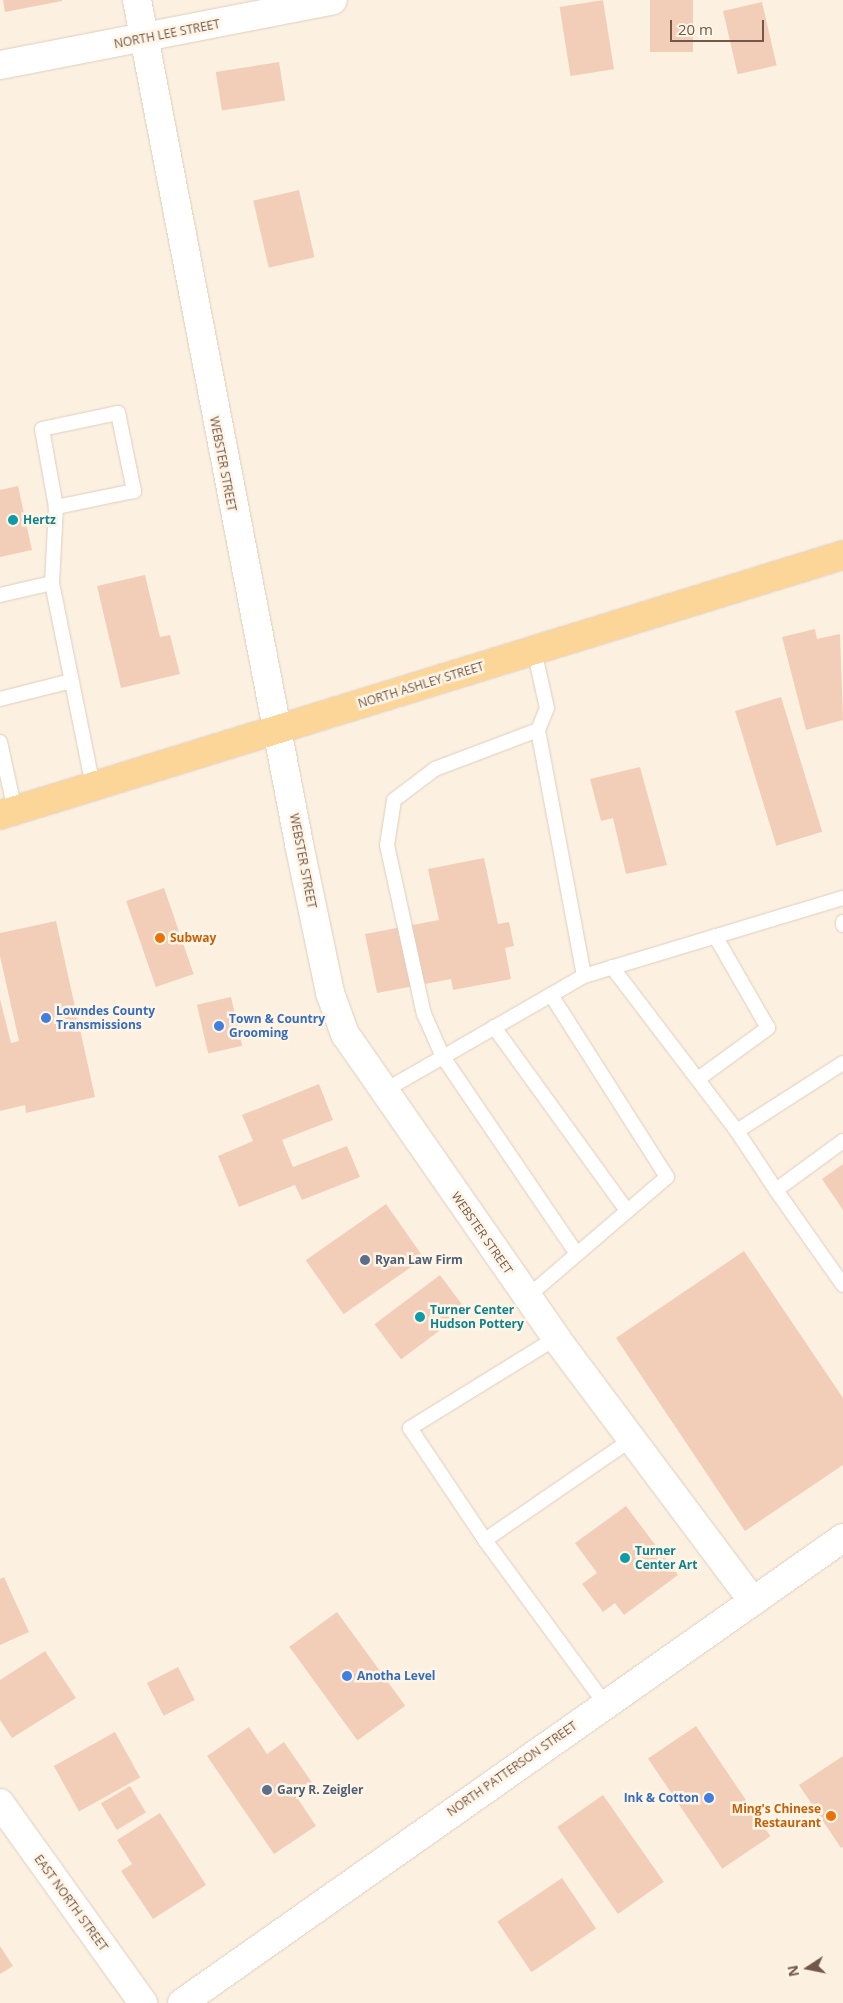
<!DOCTYPE html>
<style>
body{margin:0}
#map{position:relative;width:843px;height:2003px;overflow:hidden;background:#fcf1e1;font-family:"Open Sans",sans-serif}
div>[style]{position:absolute}
.building>*{inset:0;background:#f2ceb8;transform-origin:0 0}
.roads{filter:drop-shadow(0 0 1px #e0cdbd) drop-shadow(0 0 1px #e0cdbd)}
.service>*{height:14px;margin:-7px;padding:0 7px;transform-origin:7px;border-radius:7px;background:#fff}
.minor>*{height:28px;margin:-14px;padding:0 14px;transform-origin:14px;border-radius:14px;background:#fff}
.tertiary>*{height:28px;margin:-14px;padding:0 14px;transform-origin:14px;border-radius:14px;background:#fff}
.secondary>*{height:28px;margin:-14px;padding:0 14px;transform-origin:14px;border-radius:14px;background:#fff}
.primary>*{height:28px;margin:-14px;padding:0 14px;transform-origin:14px;border-radius:14px;background:#fcd698}
.dots>*{width:14px;height:14px;translate:-50% -50%;box-sizing:border-box;border:2px solid #fff5e7;border-radius:50%}
span{translate:-50% -50%;white-space:nowrap;text-align:center;line-height:1.15;-webkit-text-stroke:5px #fff5e7;paint-order:stroke}
.street-label{font-size:12px;color:#735748}
.culture-label{font-size:12px;color:#0d838f;font-weight:700}
.left{translate:0 -50%;text-align:left}
.food-label{font-size:12px;color:#c56008;font-weight:700}
.right{translate:-100% -50%;text-align:right}
.shop-label{font-size:12px;color:#366cbe;font-weight:700}
.service-label{font-size:12px;color:#4e5e75;font-weight:700}
.north{position:absolute;left:783px;top:1943px;width:50px;height:50px;-webkit-text-stroke:4px #fff5e7;paint-order:stroke;rotate:259deg;font-size:14px;font-weight:700;line-height:20px;text-align:center;color:#735748}
.north::after{content:'';display:block;margin:auto;width:18px;height:22px;background:#735748;clip-path:polygon(50% 0,100% 100%,50% 72%,0 100%)}
.scale{position:absolute;left:670px;top:20px;width:94px;height:22px;box-sizing:border-box;border:2px solid #735748;border-top:0;padding-left:6px;font-size:15px;line-height:18px;white-space:nowrap;color:#735748;-webkit-text-stroke:4px #fff5e7;paint-order:stroke}
</style>
<div id="map">
<div class="building">
<div style="clip-path:polygon(3px 0,62px 0,62px 1px,5px 12px)"></div>
<div style="left:603px;top:0;width:70px;height:44px;rotate:81deg"></div>
<div style="left:650px;top:0;width:43px;height:52px"></div>
<div style="left:762px;top:2px;width:65px;height:40px;rotate:77deg"></div>
<div style="left:279px;top:62px;width:39px;height:64px;rotate:81deg"></div>
<div style="left:299px;top:190px;width:69px;height:47px;rotate:77deg"></div>
<div style="clip-path:polygon(18px 486px,32px 550px,0 557px,0 490px)"></div>
<div style="clip-path:polygon(145px 575px,160px 637px,170px 635px,180px 674px,121px 688px,97px 586px)"></div>
<div style="clip-path:polygon(815px 629px,817px 639px,840px 634px,843px 720px,806px 730px,782px 637px)"></div>
<div style="left:781px;top:697px;width:141px;height:48px;rotate:73deg"></div>
<div style="clip-path:polygon(640px 767px,667px 865px,626px 874px,613px 818px,601px 821px,590px 779px)"></div>
<div style="clip-path:polygon(484px 858px,498px 924px,509px 922px,514px 946px,505px 948px,511px 979px,453px 990px,451px 979px,377px 993px,365px 934px,439px 920px,428px 869px)"></div>
<div style="left:164px;top:888px;width:91px;height:40px;rotate:71deg"></div>
<div style="clip-path:polygon(56px 921px,95px 1097px,26px 1113px,25px 1105px,0 1111px,0 999px,11px 1043px,19px 1041px,0 956px,0 933px)"></div>
<div style="left:231px;top:997px;width:50px;height:35px;rotate:77deg"></div>
<div style="clip-path:polygon(319px 1084px,333px 1120px,282px 1140px,293px 1167px,347px 1146px,360px 1177px,302px 1200px,295px 1185px,239px 1207px,218px 1156px,253px 1141px,242px 1115px)"></div>
<div style="clip-path:polygon(843px 1164px,843px 1210px,822px 1179px)"></div>
<div style="left:386px;top:1204px;width:66px;height:98px;rotate:55deg"></div>
<div style="clip-path:polygon(744px 1251px,843px 1398px,843px 1465px,745px 1531px,616px 1338px)"></div>
<div style="left:440px;top:1275px;width:44px;height:82px;rotate:53deg"></div>
<div style="clip-path:polygon(626px 1506px,678px 1575px,624px 1615px,615px 1603px,603px 1612px,582px 1584px,597px 1573px,575px 1543px)"></div>
<div style="clip-path:polygon(4px 1577px,29px 1632px,0 1645px,0 1579px)"></div>
<div style="left:337px;top:1612px;width:116px;height:59px;rotate:54deg"></div>
<div style="clip-path:polygon(45px 1651px,76px 1698px,12px 1738px,0 1720px,0 1680px)"></div>
<div style="left:178px;top:1667px;width:37px;height:35px;rotate:63deg"></div>
<div style="left:696px;top:1726px;width:133px;height:58px;rotate:56deg"></div>
<div style="clip-path:polygon(249px 1727px,267px 1754px,284px 1742px,313px 1784px,296px 1796px,316px 1826px,274px 1854px,207px 1756px)"></div>
<div style="left:115px;top:1732px;width:52px;height:70px;rotate:61deg"></div>
<div style="clip-path:polygon(843px 1756px,843px 1847px,841px 1848px,799px 1785px)"></div>
<div style="left:130px;top:1786px;width:31px;height:34px;rotate:59deg"></div>
<div style="left:603px;top:1795px;width:106px;height:56px;rotate:55deg"></div>
<div style="clip-path:polygon(160px 1813px,206px 1885px,153px 1919px,121px 1871px,132px 1864px,117px 1840px)"></div>
<div style="left:562px;top:1878px;width:61px;height:78px;rotate:56deg"></div>
<div style="clip-path:polygon(0 1946px,13px 1966px,0 1974px)"></div>
</div>
<div class="roads">
<div class="service">
<div style="left:52px;top:583px;width:76px;rotate:-87deg"></div>
<div style="left:56px;top:507px;width:79px;rotate:-100.2deg"></div>
<div style="left:42px;top:429px;width:78px;rotate:-11.9deg"></div>
<div style="left:118px;top:413px;width:80px;rotate:78.4deg"></div>
<div style="left:134px;top:491px;width:80px;rotate:168.4deg"></div>
<div style="left:0;top:595px;width:53px;rotate:-13deg"></div>
<div style="left:52px;top:583px;width:208px;rotate:78.6deg"></div>
<div style="left:534px;top:650px;width:59px;rotate:77.4deg"></div>
<div style="left:547px;top:708px;width:24px;rotate:112deg"></div>
<div style="left:538px;top:730px;width:250px;rotate:79.4deg"></div>
<div style="left:0;top:699px;width:73px;rotate:-14.2deg"></div>
<div style="left:538px;top:730px;width:110px;rotate:159.3deg"></div>
<div style="left:435px;top:769px;width:51px;rotate:142.9deg"></div>
<div style="left:394px;top:800px;width:46px;rotate:98.8deg"></div>
<div style="left:387px;top:845px;width:173px;rotate:77.7deg"></div>
<div style="left:424px;top:1014px;width:47px;rotate:66.2deg"></div>
<div style="left:443px;top:1057px;width:238px;rotate:55.8deg"></div>
<div style="left:0;top:742px;width:71px;rotate:77.7deg"></div>
<div style="left:843px;top:922px;width:3px;rotate:90deg"></div>
<div style="left:612px;top:967px;width:206px;rotate:52.7deg"></div>
<div style="left:494px;top:1027px;width:227px;rotate:54.1deg"></div>
<div style="left:698px;top:1079px;width:87px;rotate:-36.1deg"></div>
<div style="left:768px;top:1028px;width:106px;rotate:-119.9deg"></div>
<div style="left:382px;top:1092px;width:233px;rotate:-29.9deg"></div>
<div style="left:584px;top:976px;width:270px;rotate:-16.8deg"></div>
<div style="left:843px;top:1141px;width:83px;rotate:143.8deg"></div>
<div style="left:776px;top:1190px;width:116px;rotate:54.8deg"></div>
<div style="left:776px;top:1190px;width:71px;rotate:-123.5deg"></div>
<div style="left:737px;top:1131px;width:126px;rotate:-32.7deg"></div>
<div style="left:527px;top:1297px;width:184px;rotate:-40.6deg"></div>
<div style="left:667px;top:1177px;width:216px;rotate:-122.5deg"></div>
<div style="left:556px;top:1338px;width:172px;rotate:148.3deg"></div>
<div style="left:410px;top:1428px;width:135px;rotate:56.2deg"></div>
<div style="left:485px;top:1540px;width:178px;rotate:-34.5deg"></div>
<div style="left:485px;top:1540px;width:203px;rotate:53.8deg"></div>
</div>
<div class="minor">
<div style="left:137px;top:0;width:859px;rotate:79.13deg"></div>
<div style="left:299px;top:844px;width:152px;rotate:78.2deg"></div>
<div style="left:330px;top:993px;width:44px;rotate:69.9deg"></div>
<div style="left:345px;top:1034px;width:370px;rotate:55.2deg"></div>
<div style="left:556px;top:1338px;width:329px;rotate:53.2deg"></div>
<div style="left:0;top:1803px;width:246px;rotate:54.4deg"></div>
</div>
<div class="tertiary">
<div style="left:0;top:65px;width:339px;rotate:-11deg"></div>
</div>
<div class="secondary">
<div style="left:182px;top:2003px;width:808px;rotate:-35.13deg"></div>
</div>
<div class="primary">
<div style="left:0;top:815px;width:882px;rotate:-17.14deg"></div>
</div>
</div>
<div class="dots">
<div style="left:13px;top:520px;background:#0f9aa8"></div>
<div style="left:160px;top:938px;background:#e8710a"></div>
<div style="left:46px;top:1018px;background:#3f7fe0"></div>
<div style="left:219px;top:1026px;background:#3f7fe0"></div>
<div style="left:365px;top:1260px;background:#5c6f8a"></div>
<div style="left:420px;top:1317px;background:#0f9aa8"></div>
<div style="left:625px;top:1558px;background:#0f9aa8"></div>
<div style="left:347px;top:1676px;background:#3f7fe0"></div>
<div style="left:267px;top:1790px;background:#5c6f8a"></div>
<div style="left:709px;top:1798px;background:#3f7fe0"></div>
<div style="left:831px;top:1816px;background:#e8710a"></div>
</div>
<div class="street-label">
<span style="left:167px;top:34px;rotate:-11deg">NORTH LEE STREET</span>
<span style="left:223px;top:464px;rotate:79deg">WEBSTER STREET</span>
<span style="left:421px;top:685px;rotate:-17deg">NORTH ASHLEY STREET</span>
<span style="left:303px;top:861px;rotate:79deg">WEBSTER STREET</span>
<span style="left:482px;top:1233px;rotate:55deg">WEBSTER STREET</span>
<span style="left:512px;top:1769px;rotate:-35deg">NORTH PATTERSON STREET</span>
<span style="left:71px;top:1903px;rotate:54deg">EAST NORTH STREET</span>
</div>
<div class="culture-label">
<span class="left" style="left:23px;top:520px">Hertz</span>
<span class="left" style="left:430px;top:1317px">Turner Center<br>Hudson Pottery</span>
<span class="left" style="left:635px;top:1558px">Turner<br>Center Art</span>
</div>
<div class="food-label">
<span class="left" style="left:170px;top:938px">Subway</span>
<span class="right" style="left:821px;top:1816px">Ming's Chinese<br>Restaurant</span>
</div>
<div class="shop-label">
<span class="left" style="left:56px;top:1018px">Lowndes County<br>Transmissions</span>
<span class="left" style="left:229px;top:1026px">Town &amp; Country<br>Grooming</span>
<span class="left" style="left:357px;top:1676px">Anotha Level</span>
<span class="right" style="left:699px;top:1798px">Ink &amp; Cotton</span>
</div>
<div class="service-label">
<span class="left" style="left:375px;top:1260px">Ryan Law Firm</span>
<span class="left" style="left:277px;top:1790px">Gary R. Zeigler</span>
</div>
<div class="north">N</div>
<div class="scale">20 m</div>
</div>
